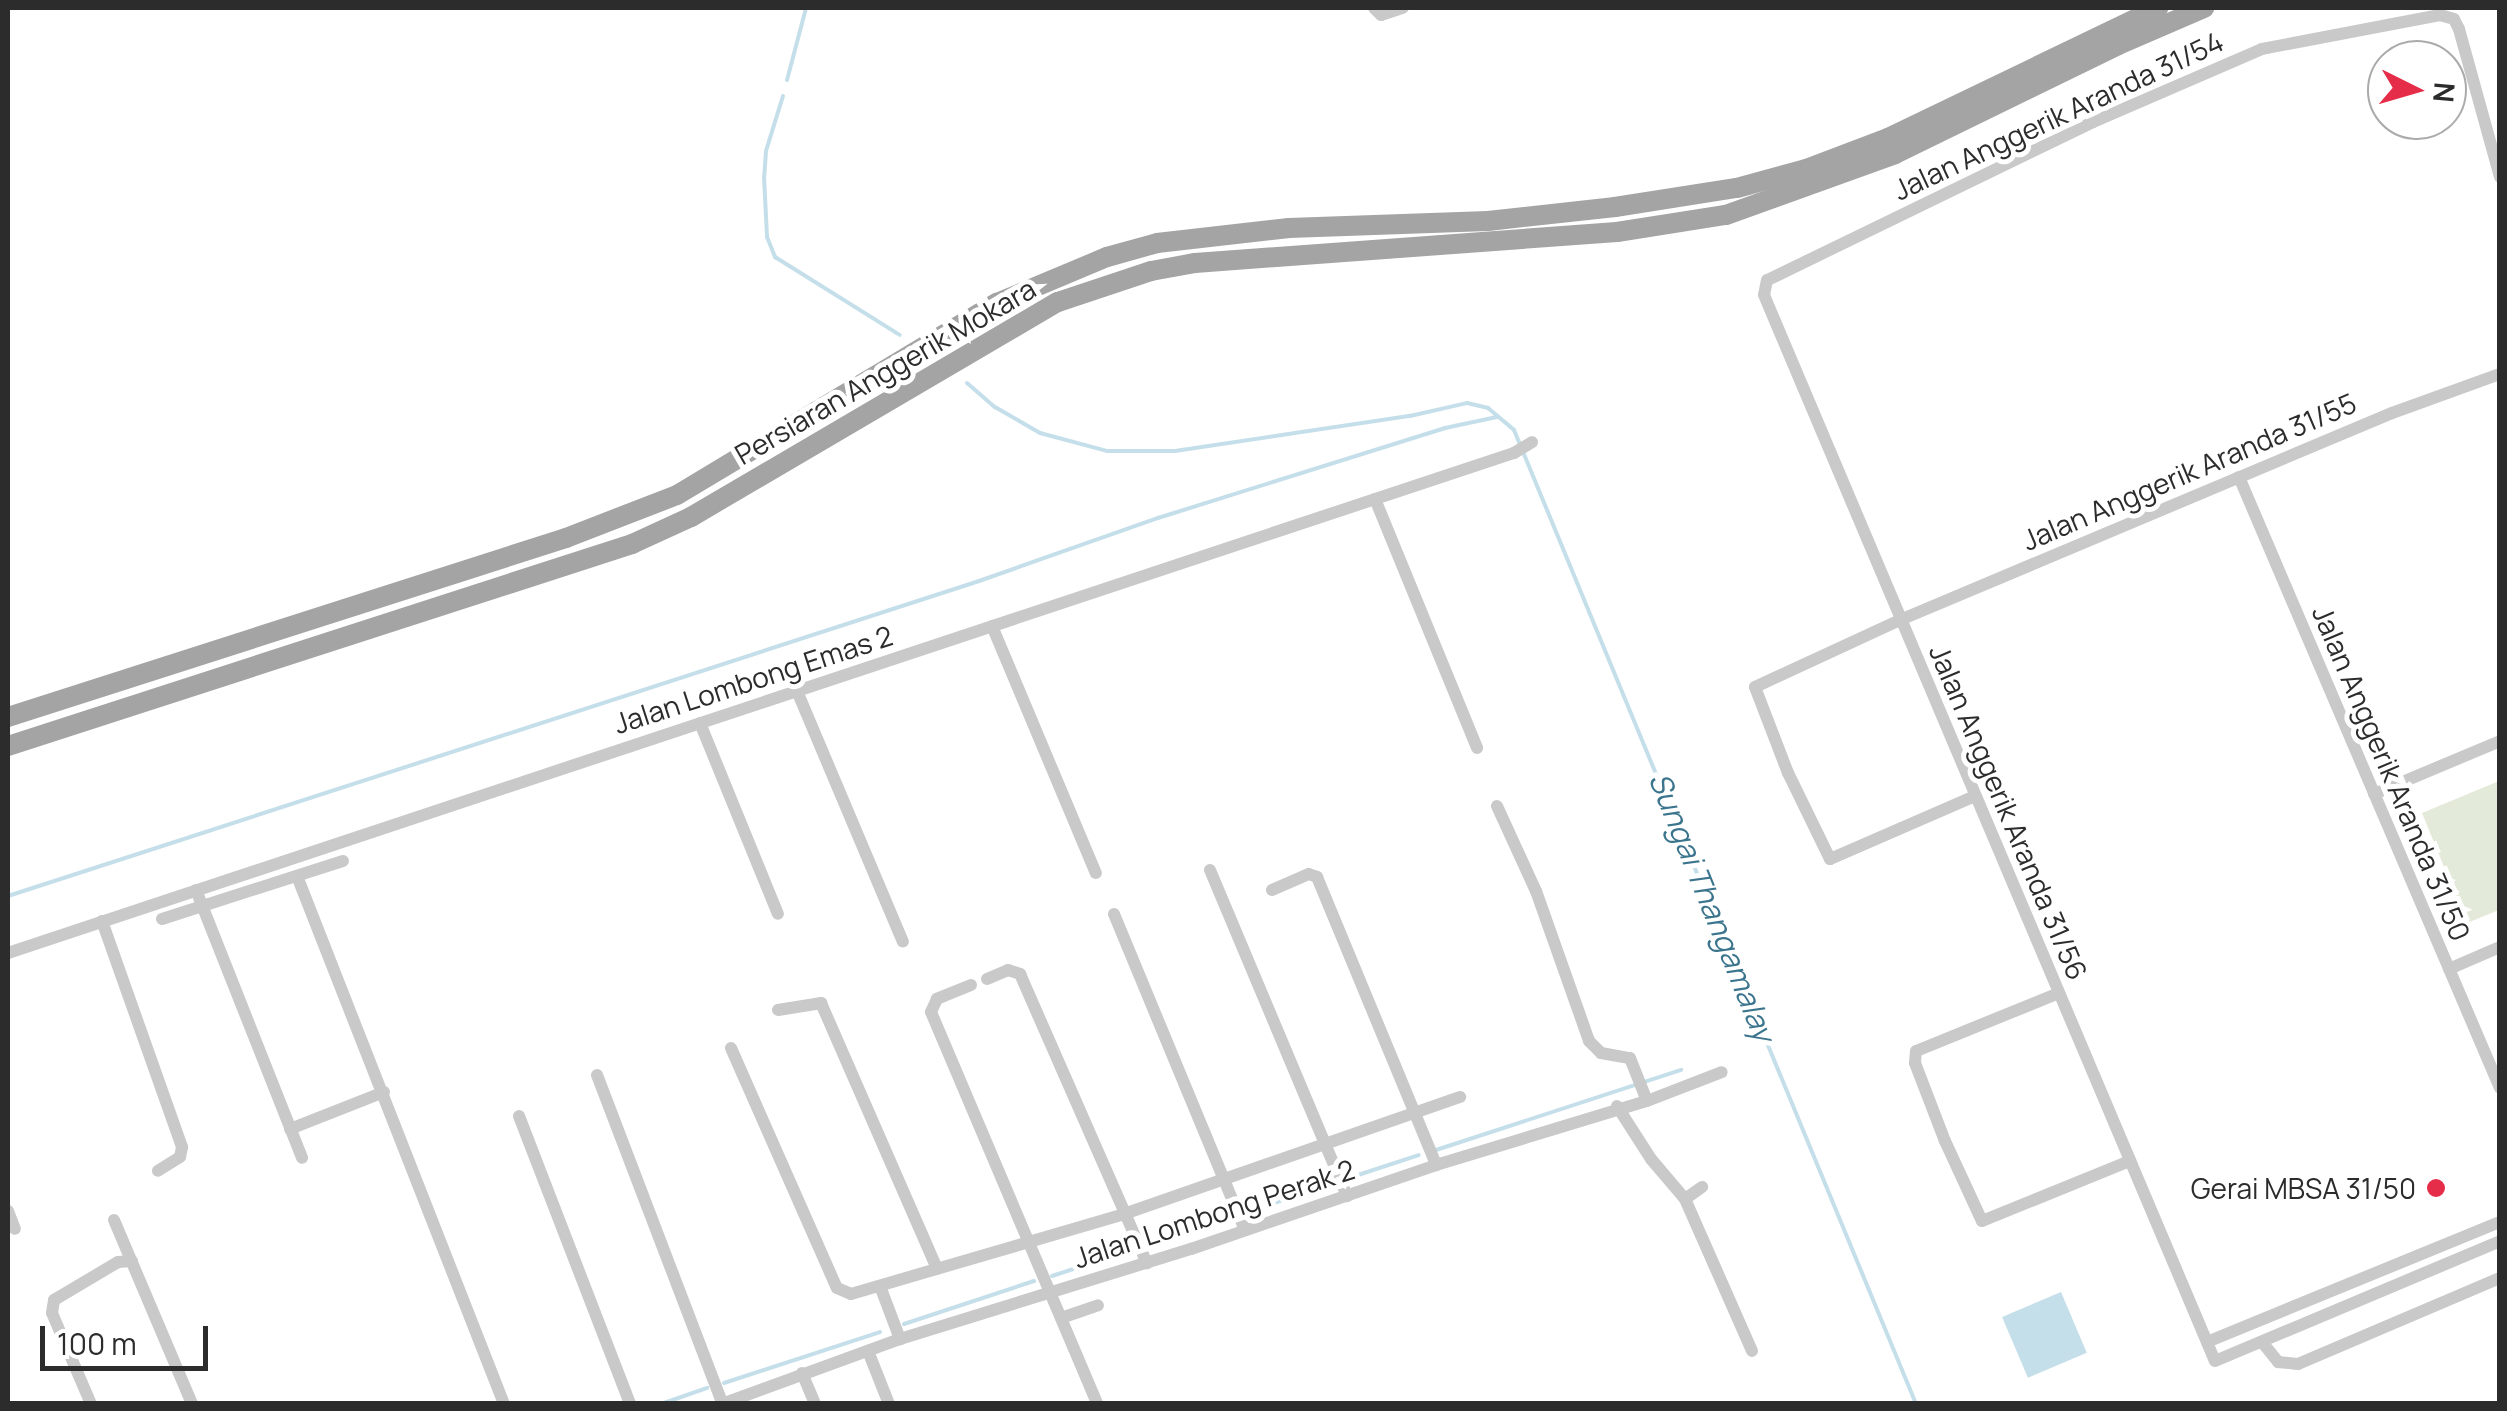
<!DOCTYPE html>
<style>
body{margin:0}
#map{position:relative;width:2507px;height:1411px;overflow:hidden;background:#fff;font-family:Manrope,sans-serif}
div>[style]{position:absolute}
.green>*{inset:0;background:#e4ead9}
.water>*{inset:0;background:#c5dfea;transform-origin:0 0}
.stream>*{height:4px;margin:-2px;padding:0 2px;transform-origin:2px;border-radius:2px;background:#c5dfea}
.minor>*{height:12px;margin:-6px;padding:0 6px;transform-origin:6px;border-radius:6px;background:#c9c9c9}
.primary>*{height:20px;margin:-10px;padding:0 10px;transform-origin:10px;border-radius:10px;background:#a4a4a4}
.dots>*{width:28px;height:28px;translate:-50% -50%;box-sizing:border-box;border:5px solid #fff;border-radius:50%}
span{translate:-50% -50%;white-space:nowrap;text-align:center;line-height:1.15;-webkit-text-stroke:10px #fff;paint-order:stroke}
.street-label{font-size:28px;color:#2c2c2c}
.poi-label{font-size:28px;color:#2c2c2c}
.right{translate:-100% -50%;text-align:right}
.water-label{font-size:30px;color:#3b748d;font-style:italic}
.frame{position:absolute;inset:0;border:10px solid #2c2c2c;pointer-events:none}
.north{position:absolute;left:2367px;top:40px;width:100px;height:100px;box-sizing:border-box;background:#fff;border:2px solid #ababab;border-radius:50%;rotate:95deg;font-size:28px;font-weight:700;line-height:40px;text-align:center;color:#2c2c2c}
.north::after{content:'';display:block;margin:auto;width:35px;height:45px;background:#e52c48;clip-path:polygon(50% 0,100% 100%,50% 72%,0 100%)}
.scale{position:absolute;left:40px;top:1326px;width:168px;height:45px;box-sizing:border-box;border:5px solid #2c2c2c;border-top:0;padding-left:12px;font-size:30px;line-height:35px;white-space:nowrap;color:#2c2c2c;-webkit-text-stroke:8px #fff;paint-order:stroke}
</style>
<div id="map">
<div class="green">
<div style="clip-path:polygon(2499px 781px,2499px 910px,2467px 923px,2422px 813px)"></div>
</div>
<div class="water">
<div style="left:2061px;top:1292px;width:66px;height:64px;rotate:67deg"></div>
</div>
<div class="stream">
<div style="left:787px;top:80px;width:74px;rotate:-75.2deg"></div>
<div style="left:783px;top:96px;width:58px;rotate:107.2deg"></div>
<div style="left:766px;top:151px;width:26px;rotate:94deg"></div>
<div style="left:764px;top:177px;width:60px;rotate:87.1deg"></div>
<div style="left:767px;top:237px;width:22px;rotate:68deg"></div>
<div style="left:775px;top:257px;width:147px;rotate:32deg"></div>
<div style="left:967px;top:383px;width:37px;rotate:41deg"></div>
<div style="left:995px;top:407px;width:52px;rotate:30deg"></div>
<div style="left:1040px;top:433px;width:69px;rotate:15deg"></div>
<div style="left:1107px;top:451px;width:68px"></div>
<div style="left:1175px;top:451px;width:238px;rotate:-8.5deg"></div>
<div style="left:1410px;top:416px;width:58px;rotate:-12.8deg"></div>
<div style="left:1467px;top:403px;width:22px;rotate:13deg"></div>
<div style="left:1488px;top:408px;width:34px;rotate:40deg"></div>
<div style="left:1514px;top:430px;width:1054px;rotate:67.57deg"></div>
<div style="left:8px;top:896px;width:1021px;rotate:-17.97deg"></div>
<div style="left:979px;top:581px;width:190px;rotate:-19.4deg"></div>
<div style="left:1158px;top:518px;width:301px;rotate:-17.4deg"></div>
<div style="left:1445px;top:428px;width:53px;rotate:-11.9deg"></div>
<div style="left:1436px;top:1150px;width:258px;rotate:-18.1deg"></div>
<div style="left:1355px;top:1176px;width:67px;rotate:-18.2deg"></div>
<div style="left:1244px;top:1213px;width:85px;rotate:-18.4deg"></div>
<div style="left:1148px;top:1244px;width:83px;rotate:-18.2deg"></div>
<div style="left:1052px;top:1276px;width:83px;rotate:-18.2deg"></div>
<div style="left:904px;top:1324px;width:137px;rotate:-18.3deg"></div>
<div style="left:724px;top:1383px;width:164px;rotate:-18.1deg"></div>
<div style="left:661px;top:1404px;width:49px;rotate:-19.2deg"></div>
</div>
<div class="minor">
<div style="left:1374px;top:8px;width:10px;rotate:45deg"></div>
<div style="left:1381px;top:15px;width:23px;rotate:-18deg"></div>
<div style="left:2500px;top:177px;width:154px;rotate:-105.5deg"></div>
<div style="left:2459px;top:29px;width:11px;rotate:-117deg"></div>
<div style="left:2454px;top:19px;width:15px;rotate:-164deg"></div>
<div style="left:2440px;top:15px;width:181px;rotate:169.2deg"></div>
<div style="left:2262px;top:49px;width:184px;rotate:156.6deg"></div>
<div style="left:2093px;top:122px;width:362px;rotate:154.1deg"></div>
<div style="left:1767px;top:280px;width:15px;rotate:101deg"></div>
<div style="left:1764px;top:295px;width:1157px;rotate:67.07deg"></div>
<div style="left:2215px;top:1361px;width:309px;rotate:-22.8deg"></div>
<div style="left:2239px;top:477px;width:664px;rotate:66.87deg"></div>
<div style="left:1375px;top:499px;width:269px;rotate:67.7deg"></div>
<div style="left:992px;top:626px;width:268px;rotate:67.2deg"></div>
<div style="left:797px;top:691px;width:272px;rotate:67.1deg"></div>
<div style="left:700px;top:723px;width:206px;rotate:67.8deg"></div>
<div style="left:2374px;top:794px;width:137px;rotate:-22.8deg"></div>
<div style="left:1975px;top:796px;width:158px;rotate:156.5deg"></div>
<div style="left:1830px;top:859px;width:96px;rotate:-116deg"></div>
<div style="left:1788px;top:773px;width:92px;rotate:-111deg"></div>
<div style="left:1755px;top:687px;width:160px;rotate:-24.8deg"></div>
<div style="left:1900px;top:620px;width:534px;rotate:-22.82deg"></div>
<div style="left:2392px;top:413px;width:115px;rotate:-19.9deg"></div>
<div style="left:1497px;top:806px;width:94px;rotate:65.4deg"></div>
<div style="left:1536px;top:891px;width:159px;rotate:70.5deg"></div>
<div style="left:1589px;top:1041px;width:17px;rotate:45deg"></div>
<div style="left:1601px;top:1053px;width:29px;rotate:10deg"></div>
<div style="left:1630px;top:1058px;width:46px;rotate:68.4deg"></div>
<div style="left:1210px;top:870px;width:354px;rotate:67.2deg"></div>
<div style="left:297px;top:876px;width:567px;rotate:68.59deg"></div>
<div style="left:196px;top:890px;width:288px;rotate:68.4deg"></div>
<div style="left:1272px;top:890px;width:40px;rotate:-23.4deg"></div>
<div style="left:1309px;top:874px;width:9px;rotate:21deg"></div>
<div style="left:1317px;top:877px;width:312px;rotate:67.5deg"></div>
<div style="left:1114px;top:914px;width:342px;rotate:67.5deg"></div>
<div style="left:162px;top:919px;width:190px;rotate:-17.8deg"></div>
<div style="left:102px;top:921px;width:240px;rotate:70.5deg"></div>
<div style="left:182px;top:1147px;width:10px;rotate:101deg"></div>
<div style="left:180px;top:1157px;width:26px;rotate:148deg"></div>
<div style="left:8px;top:953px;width:1587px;rotate:-18.37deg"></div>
<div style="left:1514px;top:453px;width:21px;rotate:-31deg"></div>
<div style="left:2449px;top:969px;width:56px;rotate:-23.3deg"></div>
<div style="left:987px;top:979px;width:23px;rotate:-23deg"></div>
<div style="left:1008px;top:970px;width:13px;rotate:18deg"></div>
<div style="left:1020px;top:974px;width:316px;rotate:66.3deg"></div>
<div style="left:971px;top:985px;width:37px;rotate:158deg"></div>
<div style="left:937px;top:999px;width:14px;rotate:115deg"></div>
<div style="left:931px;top:1012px;width:426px;rotate:67deg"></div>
<div style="left:2059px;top:993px;width:154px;rotate:157.9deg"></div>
<div style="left:1916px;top:1051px;width:12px;rotate:95deg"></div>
<div style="left:1915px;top:1063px;width:84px;rotate:69deg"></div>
<div style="left:1945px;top:1141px;width:88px;rotate:65.2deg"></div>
<div style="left:1982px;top:1221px;width:160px;rotate:-22.1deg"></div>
<div style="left:778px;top:1010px;width:44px;rotate:-9.2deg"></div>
<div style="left:821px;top:1003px;width:290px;rotate:66.4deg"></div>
<div style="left:731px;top:1048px;width:262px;rotate:66.2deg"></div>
<div style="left:837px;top:1288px;width:15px;rotate:23deg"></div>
<div style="left:851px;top:1294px;width:284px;rotate:-16.3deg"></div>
<div style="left:1124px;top:1214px;width:356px;rotate:-19.2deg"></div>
<div style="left:597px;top:1075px;width:351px;rotate:69.1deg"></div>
<div style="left:1617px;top:1106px;width:63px;rotate:57.3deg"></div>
<div style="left:1651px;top:1159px;width:52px;rotate:49.6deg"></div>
<div style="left:1685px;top:1199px;width:21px;rotate:-35deg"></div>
<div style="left:519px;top:1116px;width:309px;rotate:68.9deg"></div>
<div style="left:290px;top:1129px;width:101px;rotate:-21.5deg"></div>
<div style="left:1685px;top:1199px;width:166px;rotate:66.2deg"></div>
<div style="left:8px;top:1211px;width:19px;rotate:69deg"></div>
<div style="left:114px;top:1220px;width:200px;rotate:67deg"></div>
<div style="left:880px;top:1286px;width:57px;rotate:69.3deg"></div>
<div style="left:1061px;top:1318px;width:39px;rotate:-19deg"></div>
<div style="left:2207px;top:1342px;width:317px;rotate:-22.3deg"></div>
<div style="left:2262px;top:1342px;width:26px;rotate:51deg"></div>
<div style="left:2278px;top:1362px;width:20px;rotate:6deg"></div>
<div style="left:2298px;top:1364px;width:220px;rotate:-23.1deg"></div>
<div style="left:868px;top:1351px;width:57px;rotate:68.4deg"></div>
<div style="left:802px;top:1373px;width:34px;rotate:67deg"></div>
<div style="left:91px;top:1404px;width:99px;rotate:-113.2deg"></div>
<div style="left:52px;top:1313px;width:13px;rotate:-81deg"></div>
<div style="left:54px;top:1300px;width:74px;rotate:-30.7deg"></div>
<div style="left:118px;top:1262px;width:14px;rotate:-4deg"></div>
<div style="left:722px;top:1404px;width:189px;rotate:-20.1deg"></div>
<div style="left:900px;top:1339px;width:305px;rotate:-17.2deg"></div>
<div style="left:1191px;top:1249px;width:259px;rotate:-18.9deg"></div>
<div style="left:1436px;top:1165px;width:220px;rotate:-16.9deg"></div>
<div style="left:1647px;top:1101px;width:80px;rotate:-21.1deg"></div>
</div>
<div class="primary">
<div style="left:8px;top:717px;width:586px;rotate:-17.79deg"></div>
<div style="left:566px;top:538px;width:119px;rotate:-21.2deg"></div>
<div style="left:677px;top:495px;width:373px;rotate:-31deg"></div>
<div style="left:997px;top:303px;width:119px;rotate:-22.7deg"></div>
<div style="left:1107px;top:257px;width:52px;rotate:-15.6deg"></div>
<div style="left:1157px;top:243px;width:133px;rotate:-6.5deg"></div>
<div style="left:1289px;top:228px;width:199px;rotate:-2deg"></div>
<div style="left:1488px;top:221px;width:128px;rotate:-6.3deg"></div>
<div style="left:1615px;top:207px;width:123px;rotate:-8.9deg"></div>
<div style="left:1737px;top:188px;width:72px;rotate:-15.4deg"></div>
<div style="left:1806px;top:169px;width:88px;rotate:-20.7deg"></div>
<div style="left:1888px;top:138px;width:300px;rotate:-25.7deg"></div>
<div style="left:8px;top:746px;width:656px;rotate:-17.94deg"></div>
<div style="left:632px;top:544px;width:65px;rotate:-24.6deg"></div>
<div style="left:691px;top:517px;width:425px;rotate:-30.4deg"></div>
<div style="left:1058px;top:302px;width:98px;rotate:-18.4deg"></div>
<div style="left:1151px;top:271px;width:45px;rotate:-10.3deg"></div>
<div style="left:1195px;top:263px;width:423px;rotate:-4.2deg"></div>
<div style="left:1617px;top:232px;width:110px;rotate:-8.9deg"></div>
<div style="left:1726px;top:215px;width:180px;rotate:-19.8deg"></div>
<div style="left:1895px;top:154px;width:248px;rotate:-26deg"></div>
<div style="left:2118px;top:45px;width:94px;rotate:-23.3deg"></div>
</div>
<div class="dots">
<div style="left:2436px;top:1188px;background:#e52c48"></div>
</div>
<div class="street-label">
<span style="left:2058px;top:115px;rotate:-25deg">Jalan Anggerik Aranda 31/54</span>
<span style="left:885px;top:371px;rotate:-30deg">Persiaran Anggerik Mokara</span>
<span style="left:2189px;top:471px;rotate:-23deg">Jalan Anggerik Aranda 31/55</span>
<span style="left:753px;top:679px;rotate:-18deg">Jalan Lombong Emas 2</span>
<span style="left:2392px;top:773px;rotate:67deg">Jalan Anggerik Aranda 31/50</span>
<span style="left:2009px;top:812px;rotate:67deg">Jalan Anggerik Aranda 31/56</span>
<span style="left:1214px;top:1213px;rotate:-18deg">Jalan Lombong Perak 2</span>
</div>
<div class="poi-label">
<span class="right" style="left:2416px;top:1188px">Gerai MBSA 31/50</span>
</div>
<div class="water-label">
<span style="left:1712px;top:907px;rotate:68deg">Sungai Thangamalay</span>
</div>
<div class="frame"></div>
<div class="north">N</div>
<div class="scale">100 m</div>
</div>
